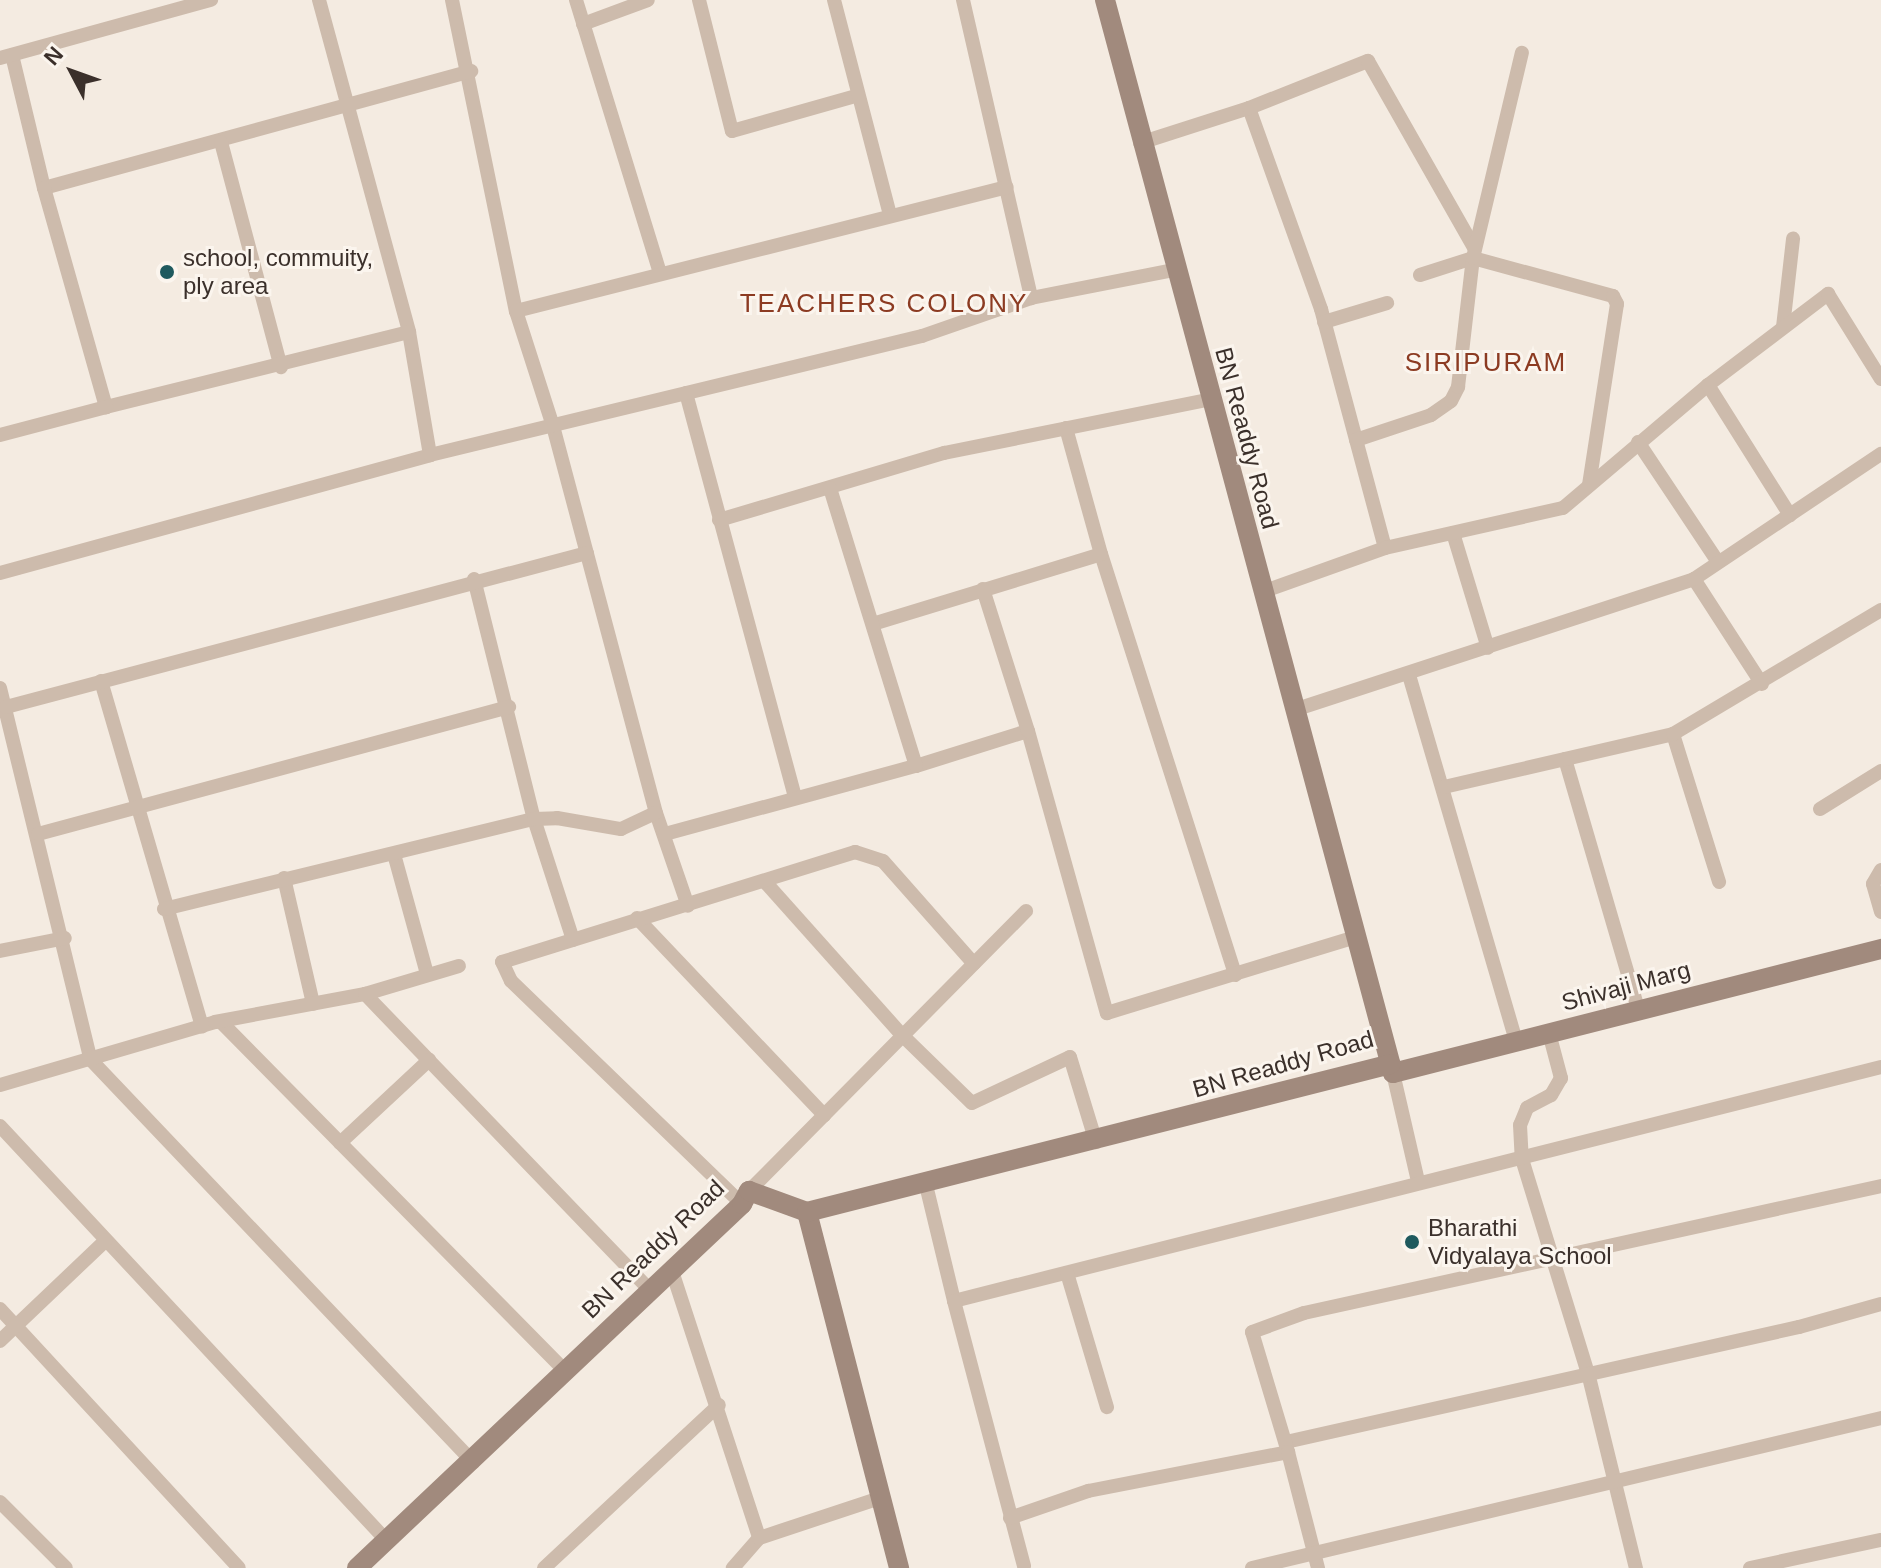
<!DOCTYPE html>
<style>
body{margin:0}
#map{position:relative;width:1881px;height:1568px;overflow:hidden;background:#f4ebe1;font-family:Helvetica,sans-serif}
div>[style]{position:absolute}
.street>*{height:14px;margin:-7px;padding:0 7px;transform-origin:7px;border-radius:7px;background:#cdbbac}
.secondary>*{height:20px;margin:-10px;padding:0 10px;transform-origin:10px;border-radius:10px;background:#a18a7d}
.dots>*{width:22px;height:22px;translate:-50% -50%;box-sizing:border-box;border:4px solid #fbf5ee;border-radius:50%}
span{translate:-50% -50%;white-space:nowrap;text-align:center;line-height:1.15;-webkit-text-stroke:6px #fbf5ee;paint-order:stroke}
.poi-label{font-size:24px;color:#3b302b}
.left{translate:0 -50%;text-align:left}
.street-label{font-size:24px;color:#3b302b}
.neighbourhood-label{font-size:26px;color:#8c3b22;letter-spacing:2px}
.north{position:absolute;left:32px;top:32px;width:80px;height:80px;-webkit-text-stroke:6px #fbf5ee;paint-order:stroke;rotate:311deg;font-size:22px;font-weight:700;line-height:32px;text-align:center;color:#3b302b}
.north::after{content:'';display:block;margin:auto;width:28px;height:36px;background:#3b302b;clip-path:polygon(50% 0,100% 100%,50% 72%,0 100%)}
</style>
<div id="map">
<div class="street">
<div style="left:319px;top:0;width:344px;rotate:74.8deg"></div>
<div style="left:409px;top:332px;width:125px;rotate:80.3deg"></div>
<div style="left:452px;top:0;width:318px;rotate:78.4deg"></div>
<div style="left:516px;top:311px;width:121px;rotate:72.2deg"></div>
<div style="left:553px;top:426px;width:400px;rotate:75.1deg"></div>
<div style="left:656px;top:813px;width:98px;rotate:71deg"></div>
<div style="left:576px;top:0;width:286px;rotate:72.9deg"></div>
<div style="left:699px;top:0;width:135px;rotate:75.9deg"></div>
<div style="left:732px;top:131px;width:129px;rotate:-15.8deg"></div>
<div style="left:834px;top:0;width:222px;rotate:75.4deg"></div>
<div style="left:963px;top:0;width:306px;rotate:77.1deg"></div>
<div style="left:583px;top:24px;width:69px;rotate:-20.3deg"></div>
<div style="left:12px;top:55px;width:137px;rotate:76.5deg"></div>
<div style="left:44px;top:188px;width:443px;rotate:-15.3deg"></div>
<div style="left:0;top:58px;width:219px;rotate:-15.4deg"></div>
<div style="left:1249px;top:108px;width:214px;rotate:70.3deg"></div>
<div style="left:1321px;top:309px;width:247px;rotate:75deg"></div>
<div style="left:221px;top:142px;width:233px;rotate:75.1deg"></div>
<div style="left:1140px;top:143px;width:114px;rotate:-17.8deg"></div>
<div style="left:1249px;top:108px;width:128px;rotate:-21.6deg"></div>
<div style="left:1368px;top:61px;width:216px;rotate:60.4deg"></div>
<div style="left:44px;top:188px;width:228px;rotate:74.2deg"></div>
<div style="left:106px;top:407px;width:312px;rotate:-13.9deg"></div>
<div style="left:1420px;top:275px;width:56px;rotate:-17.8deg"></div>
<div style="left:1473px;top:258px;width:145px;rotate:15.2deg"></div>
<div style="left:1613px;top:296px;width:9px;rotate:63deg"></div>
<div style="left:1617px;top:304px;width:183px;rotate:98.8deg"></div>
<div style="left:516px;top:311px;width:506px;rotate:-14.17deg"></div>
<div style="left:1324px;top:322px;width:66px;rotate:-16.8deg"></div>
<div style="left:1783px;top:327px;width:89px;rotate:-83.5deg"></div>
<div style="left:1708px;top:385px;width:154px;rotate:57.8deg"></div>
<div style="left:686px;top:393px;width:418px;rotate:74.9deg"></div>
<div style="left:1066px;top:428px;width:131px;rotate:74.5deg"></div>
<div style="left:1101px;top:554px;width:442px;rotate:72.3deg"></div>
<div style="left:0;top:435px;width:110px;rotate:-14.8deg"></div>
<div style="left:1356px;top:440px;width:79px;rotate:-18.4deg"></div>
<div style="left:1431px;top:415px;width:24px;rotate:-35deg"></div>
<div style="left:1451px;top:401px;width:16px;rotate:-63deg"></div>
<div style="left:1458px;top:387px;width:130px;rotate:-83.4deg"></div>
<div style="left:1473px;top:258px;width:211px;rotate:-76.6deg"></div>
<div style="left:1638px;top:442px;width:144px;rotate:56.3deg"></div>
<div style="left:719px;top:520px;width:235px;rotate:-16.6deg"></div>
<div style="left:944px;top:453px;width:272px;rotate:-11.4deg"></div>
<div style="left:1453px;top:533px;width:120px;rotate:73.1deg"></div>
<div style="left:0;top:573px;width:446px;rotate:-15.3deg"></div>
<div style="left:430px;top:455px;width:506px;rotate:-13.6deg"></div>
<div style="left:922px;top:336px;width:115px;rotate:-19.2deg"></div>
<div style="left:1031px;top:298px;width:146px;rotate:-11.1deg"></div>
<div style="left:474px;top:579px;width:247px;rotate:76deg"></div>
<div style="left:534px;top:819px;width:127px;rotate:72.1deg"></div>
<div style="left:1694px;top:579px;width:125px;rotate:57.1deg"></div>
<div style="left:1262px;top:592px;width:131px;rotate:-19.7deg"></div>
<div style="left:1385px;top:548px;width:182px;rotate:-12.7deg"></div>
<div style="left:1563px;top:508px;width:190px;rotate:-40.3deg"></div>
<div style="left:1708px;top:385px;width:151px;rotate:-37.2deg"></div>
<div style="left:1828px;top:294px;width:100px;rotate:58.1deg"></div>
<div style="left:876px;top:623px;width:235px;rotate:-17deg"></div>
<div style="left:1409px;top:675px;width:381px;rotate:73.7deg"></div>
<div style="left:101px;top:681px;width:360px;rotate:73.7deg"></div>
<div style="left:0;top:688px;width:383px;rotate:76.3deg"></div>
<div style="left:91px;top:1060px;width:555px;rotate:46.46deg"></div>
<div style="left:6px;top:707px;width:601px;rotate:-14.85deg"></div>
<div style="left:1294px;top:710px;width:421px;rotate:-18.1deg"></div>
<div style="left:1694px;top:579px;width:225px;rotate:-33.8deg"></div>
<div style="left:1028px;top:731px;width:293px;rotate:74.4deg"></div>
<div style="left:1107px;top:1013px;width:260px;rotate:-17deg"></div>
<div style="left:1673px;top:734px;width:155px;rotate:72.7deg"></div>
<div style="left:1565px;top:759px;width:260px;rotate:73.7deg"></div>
<div style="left:916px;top:766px;width:117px;rotate:-17.4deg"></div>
<div style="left:1028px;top:731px;width:149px;rotate:-107.6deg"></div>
<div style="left:1444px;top:787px;width:235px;rotate:-13deg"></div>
<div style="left:1673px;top:734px;width:242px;rotate:-30.8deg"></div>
<div style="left:1820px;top:809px;width:72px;rotate:-31.9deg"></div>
<div style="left:38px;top:834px;width:488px;rotate:-15.1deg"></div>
<div style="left:665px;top:834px;width:260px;rotate:-15.2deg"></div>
<div style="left:916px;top:766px;width:291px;rotate:-107.2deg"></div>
<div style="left:394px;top:854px;width:124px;rotate:74.6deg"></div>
<div style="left:1881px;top:870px;width:16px;rotate:120deg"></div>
<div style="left:1873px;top:884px;width:29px;rotate:74deg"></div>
<div style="left:284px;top:878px;width:129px;rotate:77deg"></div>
<div style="left:766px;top:883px;width:205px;rotate:48.2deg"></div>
<div style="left:903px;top:1036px;width:96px;rotate:44.2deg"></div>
<div style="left:972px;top:1103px;width:108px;rotate:-25.1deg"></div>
<div style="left:1070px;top:1057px;width:89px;rotate:73deg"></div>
<div style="left:164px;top:909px;width:381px;rotate:-13.7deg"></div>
<div style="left:534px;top:819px;width:23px;rotate:-2deg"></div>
<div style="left:557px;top:818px;width:65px;rotate:9.8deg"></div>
<div style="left:621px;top:829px;width:38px;rotate:-25deg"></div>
<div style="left:637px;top:918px;width:272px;rotate:46.5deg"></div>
<div style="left:0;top:951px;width:66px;rotate:-11.3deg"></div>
<div style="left:365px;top:994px;width:412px;rotate:46.1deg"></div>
<div style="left:221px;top:1022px;width:490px;rotate:45.4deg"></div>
<div style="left:1549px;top:1033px;width:47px;rotate:75.1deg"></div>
<div style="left:1561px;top:1078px;width:20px;rotate:120deg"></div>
<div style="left:1551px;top:1095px;width:27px;rotate:152deg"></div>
<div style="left:1527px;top:1108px;width:18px;rotate:112deg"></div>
<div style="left:1520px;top:1125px;width:34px;rotate:87deg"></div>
<div style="left:1522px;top:1159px;width:224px;rotate:72.9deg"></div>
<div style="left:1588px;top:1373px;width:201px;rotate:76.2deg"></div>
<div style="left:1393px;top:1073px;width:111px;rotate:77deg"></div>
<div style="left:0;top:1085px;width:224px;rotate:-16.3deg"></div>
<div style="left:215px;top:1022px;width:153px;rotate:-10.6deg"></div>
<div style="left:365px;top:994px;width:98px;rotate:-16.6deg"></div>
<div style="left:0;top:1126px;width:566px;rotate:47deg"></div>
<div style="left:340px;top:1143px;width:122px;rotate:-43deg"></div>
<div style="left:926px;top:1185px;width:119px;rotate:76.4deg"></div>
<div style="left:954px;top:1301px;width:956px;rotate:-14.17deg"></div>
<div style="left:749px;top:1191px;width:394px;rotate:-45.3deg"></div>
<div style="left:742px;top:1204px;width:321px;rotate:-136deg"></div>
<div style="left:511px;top:981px;width:21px;rotate:-115deg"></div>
<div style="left:502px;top:962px;width:370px;rotate:-17.3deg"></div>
<div style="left:855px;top:852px;width:29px;rotate:18deg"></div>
<div style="left:883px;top:861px;width:137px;rotate:48.5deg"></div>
<div style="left:671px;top:1268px;width:284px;rotate:71.9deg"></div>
<div style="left:759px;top:1538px;width:40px;rotate:131deg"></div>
<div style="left:1067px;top:1273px;width:140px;rotate:73.4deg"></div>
<div style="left:954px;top:1301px;width:274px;rotate:75.2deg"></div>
<div style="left:0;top:1309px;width:352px;rotate:47.3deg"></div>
<div style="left:0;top:1341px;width:146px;rotate:-43.6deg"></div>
<div style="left:1286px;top:1442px;width:526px;rotate:-12.64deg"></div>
<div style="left:1799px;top:1327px;width:85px;rotate:-15.7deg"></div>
<div style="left:1288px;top:1452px;width:125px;rotate:-106.7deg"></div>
<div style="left:1252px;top:1332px;width:55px;rotate:-20.1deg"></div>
<div style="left:1304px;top:1313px;width:591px;rotate:-12.41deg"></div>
<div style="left:0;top:1502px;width:93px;rotate:45deg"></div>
<div style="left:1010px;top:1518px;width:83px;rotate:-19.1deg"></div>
<div style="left:1088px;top:1491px;width:204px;rotate:-11deg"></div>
<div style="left:1288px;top:1452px;width:120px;rotate:75.5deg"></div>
<div style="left:759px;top:1538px;width:127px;rotate:-18.3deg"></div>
<div style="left:544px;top:1568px;width:239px;rotate:-43deg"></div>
<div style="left:1252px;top:1568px;width:647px;rotate:-13.41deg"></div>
<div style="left:1750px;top:1568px;width:134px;rotate:-12.1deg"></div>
</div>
<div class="secondary">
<div style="left:1105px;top:0;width:1111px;rotate:74.98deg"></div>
<div style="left:1393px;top:1073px;width:504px;rotate:-14.26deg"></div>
<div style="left:807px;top:1212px;width:368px;rotate:75.5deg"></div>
<div style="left:357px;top:1568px;width:530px;rotate:-43.39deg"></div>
<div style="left:742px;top:1204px;width:15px;rotate:-62deg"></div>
<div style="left:749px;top:1191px;width:62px;rotate:19.9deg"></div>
<div style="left:807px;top:1212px;width:602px;rotate:-14.22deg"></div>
</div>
<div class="dots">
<div style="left:167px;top:272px;background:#1f5a5e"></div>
<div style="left:1412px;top:1242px;background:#1f5a5e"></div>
</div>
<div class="poi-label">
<span class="left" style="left:183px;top:272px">school, commuity,<br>ply area</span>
<span class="left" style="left:1428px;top:1242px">Bharathi<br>Vidyalaya School</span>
</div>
<div class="street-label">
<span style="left:1247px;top:438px;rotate:75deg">BN Readdy Road</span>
<span style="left:1626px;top:986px;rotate:-15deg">Shivaji Marg</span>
<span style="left:1283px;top:1064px;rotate:-16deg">BN Readdy Road</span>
<span style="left:653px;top:1249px;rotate:-44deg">BN Readdy Road</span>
</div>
<div class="neighbourhood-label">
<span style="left:884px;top:304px">TEACHERS COLONY</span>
<span style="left:1486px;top:363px">SIRIPURAM</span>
</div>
<div class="north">N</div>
</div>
